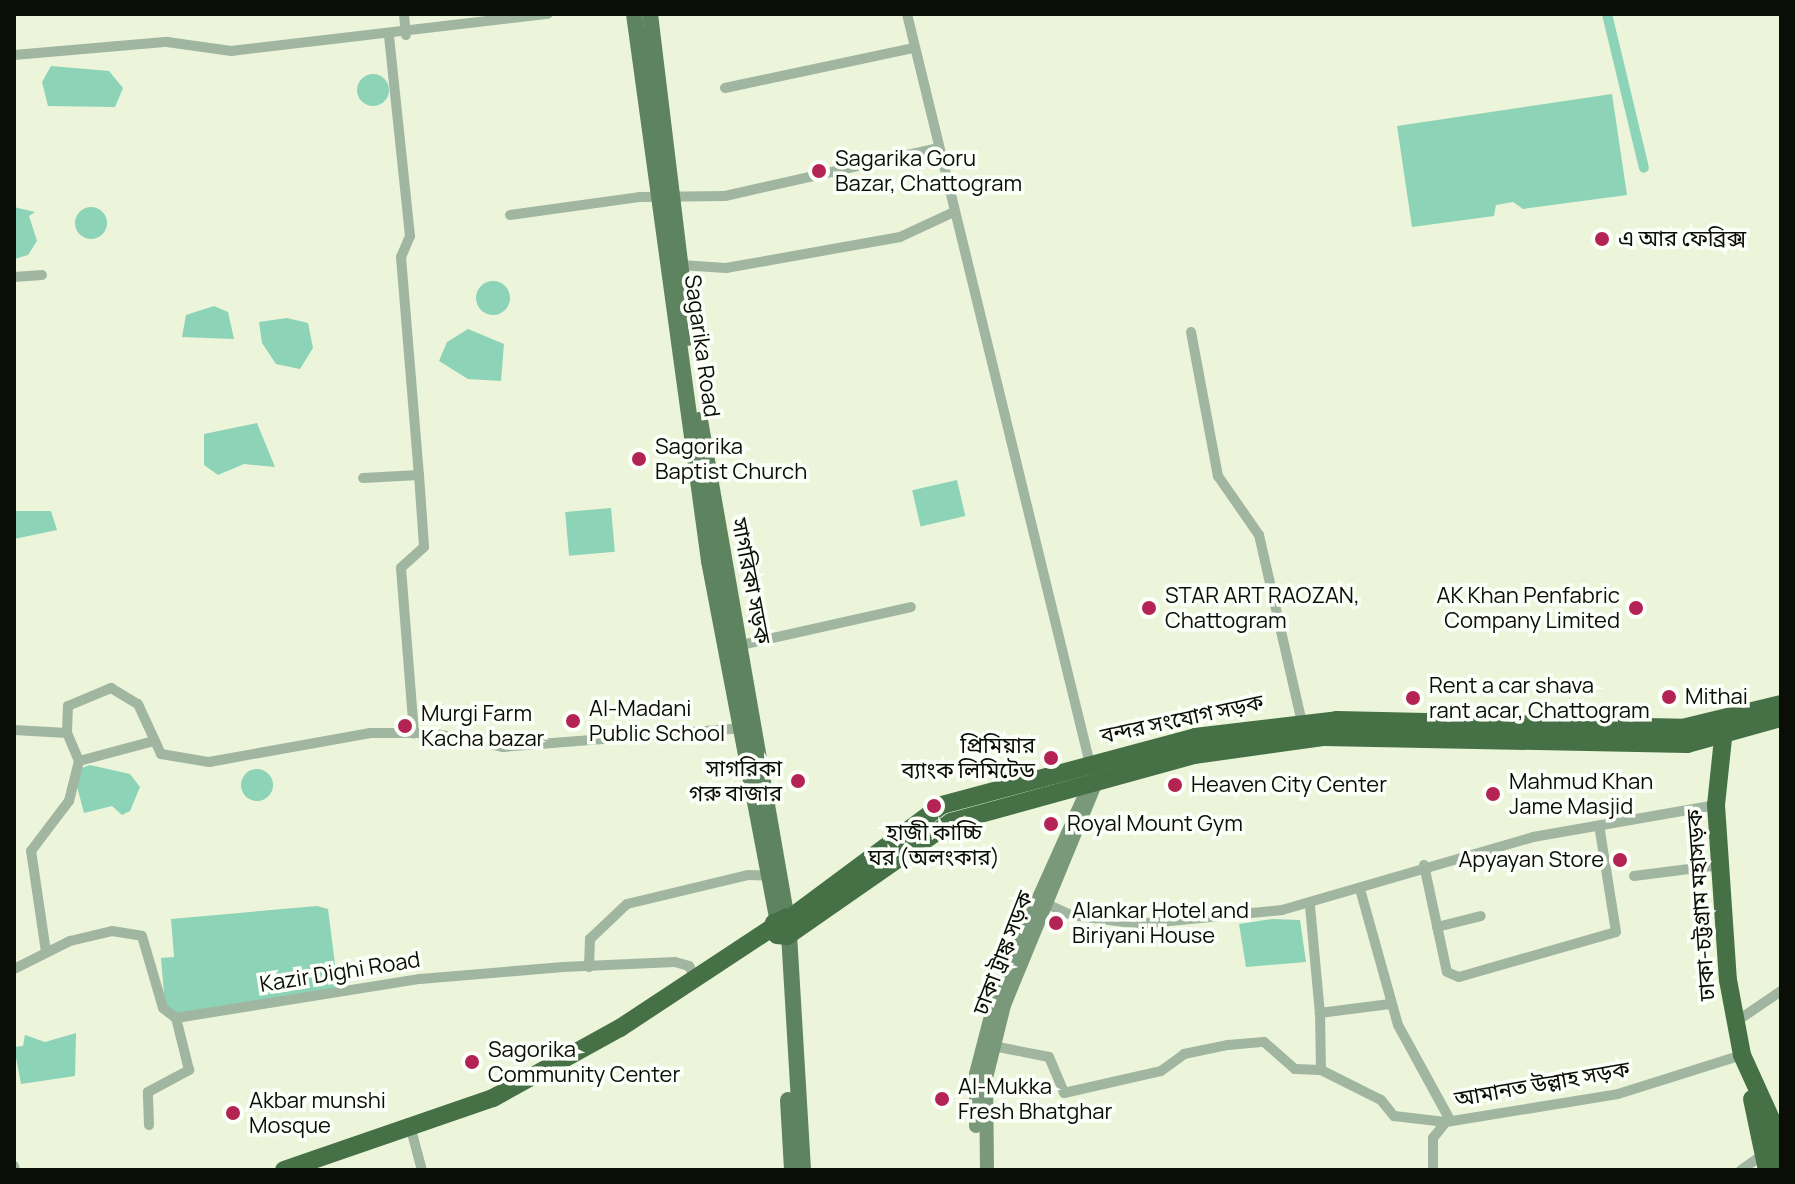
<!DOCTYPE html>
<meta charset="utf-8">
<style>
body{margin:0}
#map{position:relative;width:1795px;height:1184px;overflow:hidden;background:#ecf5d9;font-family:Manrope,"Noto Sans Bengali",sans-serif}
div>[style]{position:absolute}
.water>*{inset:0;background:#8cd3b7;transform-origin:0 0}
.round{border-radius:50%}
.canal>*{height:10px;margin:-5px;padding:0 5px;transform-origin:5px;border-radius:5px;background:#8cd3b7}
.street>*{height:10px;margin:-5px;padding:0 5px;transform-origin:5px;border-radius:5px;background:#a1b6a1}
.secondary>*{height:14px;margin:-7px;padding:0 7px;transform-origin:7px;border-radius:7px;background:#7a987a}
.primary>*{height:16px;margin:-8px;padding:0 8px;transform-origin:8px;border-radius:8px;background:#5e835f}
.highway>*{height:18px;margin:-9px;padding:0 9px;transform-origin:9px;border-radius:9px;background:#467147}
.dots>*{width:22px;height:22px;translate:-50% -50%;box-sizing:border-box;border:4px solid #fdfff9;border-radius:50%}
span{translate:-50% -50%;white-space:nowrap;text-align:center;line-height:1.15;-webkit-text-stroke:7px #fdfff9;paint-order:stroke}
.poi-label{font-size:22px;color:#0b0e06}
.left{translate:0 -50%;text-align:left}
.right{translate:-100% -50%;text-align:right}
.street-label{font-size:22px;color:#0b0e06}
.frame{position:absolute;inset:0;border:16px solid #0b0e06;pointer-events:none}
</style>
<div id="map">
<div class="water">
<div style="clip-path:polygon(51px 66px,109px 71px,123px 88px,115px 107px,48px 106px,42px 82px)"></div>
<div class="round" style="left:357px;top:74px;width:32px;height:32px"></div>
<div style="clip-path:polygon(1612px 94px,1627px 195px,1523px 209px,1513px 202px,1496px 205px,1494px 216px,1412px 227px,1397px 126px)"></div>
<div class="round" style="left:75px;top:207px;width:32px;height:32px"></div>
<div style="clip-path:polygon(14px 207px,35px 212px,29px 216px,37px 241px,28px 255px,14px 259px)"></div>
<div class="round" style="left:476px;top:281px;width:34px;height:34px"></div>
<div style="clip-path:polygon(214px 306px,228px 312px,234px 339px,182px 337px,186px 315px)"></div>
<div style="clip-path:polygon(287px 318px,308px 323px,313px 348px,300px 369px,276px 364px,262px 343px,259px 322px)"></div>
<div style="clip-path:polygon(468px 329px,504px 344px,501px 381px,468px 379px,439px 361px,447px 342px)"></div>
<div style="clip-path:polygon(257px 423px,275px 467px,244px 464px,218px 475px,204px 465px,204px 434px)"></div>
<div style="left:957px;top:480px;width:37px;height:46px;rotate:77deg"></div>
<div style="left:611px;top:508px;width:44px;height:46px;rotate:85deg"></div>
<div style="clip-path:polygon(14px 511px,51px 511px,57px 530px,14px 539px)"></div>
<div style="clip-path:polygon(90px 765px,130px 774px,140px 787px,130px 811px,122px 815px,112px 806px,84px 813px,76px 783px,79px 769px)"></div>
<div class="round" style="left:241px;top:769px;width:32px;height:32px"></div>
<div style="clip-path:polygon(317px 906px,328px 909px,338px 988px,176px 1016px,165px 1006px,161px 958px,174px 957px,171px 919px)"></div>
<div style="clip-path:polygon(1272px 919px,1300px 920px,1306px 962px,1246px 967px,1239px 924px)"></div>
<div style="clip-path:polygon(76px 1033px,75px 1076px,21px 1084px,14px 1047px,23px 1046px,25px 1035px,45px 1042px)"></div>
</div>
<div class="canal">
<div style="left:1607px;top:14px;width:158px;rotate:76.5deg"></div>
</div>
<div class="street">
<div style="left:404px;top:14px;width:21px;rotate:85deg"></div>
<div style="left:907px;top:14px;width:772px;rotate:76.29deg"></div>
<div style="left:389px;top:36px;width:201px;rotate:84deg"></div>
<div style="left:410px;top:236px;width:23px;rotate:113deg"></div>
<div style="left:401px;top:257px;width:219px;rotate:85.3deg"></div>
<div style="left:14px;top:55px;width:154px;rotate:-4.9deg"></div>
<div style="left:167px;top:42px;width:65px;rotate:8deg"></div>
<div style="left:231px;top:51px;width:319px;rotate:-6.7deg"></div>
<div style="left:725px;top:88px;width:192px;rotate:-12deg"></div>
<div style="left:510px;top:215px;width:130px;rotate:-7.9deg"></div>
<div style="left:639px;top:197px;width:86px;rotate:-0.7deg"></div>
<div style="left:725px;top:196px;width:218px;rotate:-12.7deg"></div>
<div style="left:681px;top:265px;width:45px;rotate:3.8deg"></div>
<div style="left:726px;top:268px;width:177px;rotate:-10.1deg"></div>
<div style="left:900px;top:237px;width:60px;rotate:-24.8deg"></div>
<div style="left:14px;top:277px;width:28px;rotate:-4deg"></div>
<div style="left:1191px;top:332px;width:147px;rotate:79.4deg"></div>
<div style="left:1218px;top:476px;width:72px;rotate:55.2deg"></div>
<div style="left:1259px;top:535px;width:192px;rotate:77.1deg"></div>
<div style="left:363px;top:478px;width:56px;rotate:-3.1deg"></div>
<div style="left:419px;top:475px;width:72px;rotate:86deg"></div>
<div style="left:424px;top:547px;width:31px;rotate:138deg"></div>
<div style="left:401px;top:568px;width:166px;rotate:85.5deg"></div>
<div style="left:741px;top:645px;width:174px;rotate:-12.6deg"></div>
<div style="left:14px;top:730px;width:53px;rotate:3.2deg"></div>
<div style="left:79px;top:761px;width:30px;rotate:-113deg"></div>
<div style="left:67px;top:733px;width:27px;rotate:-88deg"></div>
<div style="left:68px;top:706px;width:47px;rotate:-22.7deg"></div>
<div style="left:111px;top:688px;width:31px;rotate:31deg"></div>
<div style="left:138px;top:704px;width:55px;rotate:65.3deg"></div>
<div style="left:161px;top:754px;width:49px;rotate:9.5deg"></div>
<div style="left:209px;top:762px;width:164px;rotate:-10.2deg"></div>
<div style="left:370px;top:733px;width:61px"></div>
<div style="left:431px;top:733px;width:73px;rotate:11deg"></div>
<div style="left:503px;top:747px;width:241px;rotate:-4.5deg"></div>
<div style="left:1424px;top:865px;width:109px;rotate:77.9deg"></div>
<div style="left:1447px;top:972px;width:13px;rotate:23deg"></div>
<div style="left:1459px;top:977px;width:163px;rotate:-16deg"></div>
<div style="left:1616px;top:932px;width:108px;rotate:-99deg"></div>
<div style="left:1634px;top:876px;width:87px;rotate:-7.3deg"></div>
<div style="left:1360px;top:889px;width:141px;rotate:74.4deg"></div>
<div style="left:1398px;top:1025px;width:108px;rotate:61.3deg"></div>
<div style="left:1045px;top:903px;width:29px;rotate:25deg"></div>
<div style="left:1071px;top:915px;width:69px;rotate:7.5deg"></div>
<div style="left:1139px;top:924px;width:144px;rotate:-5.6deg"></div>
<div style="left:1282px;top:910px;width:261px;rotate:-16.2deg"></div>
<div style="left:1533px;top:837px;width:186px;rotate:-9.9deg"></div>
<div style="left:1310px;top:906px;width:107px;rotate:84.7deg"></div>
<div style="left:1437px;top:927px;width:45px;rotate:-14deg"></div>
<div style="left:46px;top:952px;width:102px;rotate:-98.4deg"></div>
<div style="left:31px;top:851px;width:63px;rotate:-52.8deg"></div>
<div style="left:69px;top:801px;width:41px;rotate:-76deg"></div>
<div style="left:79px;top:761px;width:78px;rotate:-14.9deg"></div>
<div style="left:589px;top:967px;width:28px;rotate:-88deg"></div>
<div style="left:590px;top:939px;width:51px;rotate:-43.4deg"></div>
<div style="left:627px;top:904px;width:124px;rotate:-13.5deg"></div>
<div style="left:748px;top:875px;width:23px;rotate:2deg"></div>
<div style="left:14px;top:969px;width:63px;rotate:-26.6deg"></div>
<div style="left:70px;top:941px;width:43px;rotate:-13.4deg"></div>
<div style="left:112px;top:931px;width:30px;rotate:9deg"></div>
<div style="left:142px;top:936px;width:75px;rotate:73.7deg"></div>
<div style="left:163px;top:1008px;width:16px;rotate:38deg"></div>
<div style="left:176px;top:1018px;width:247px;rotate:-9.1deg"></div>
<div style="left:420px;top:979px;width:144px;rotate:-4.8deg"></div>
<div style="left:563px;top:967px;width:112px;rotate:-2.6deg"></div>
<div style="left:675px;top:962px;width:15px;rotate:16deg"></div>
<div style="left:689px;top:966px;width:15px;rotate:62deg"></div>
<div style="left:1390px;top:1004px;width:71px;rotate:172.7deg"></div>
<div style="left:1320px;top:1013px;width:57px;rotate:89deg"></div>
<div style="left:1321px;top:1070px;width:67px;rotate:26.6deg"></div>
<div style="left:1381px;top:1100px;width:21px;rotate:51deg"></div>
<div style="left:1394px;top:1116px;width:52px;rotate:6.6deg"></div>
<div style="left:1734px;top:1023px;width:57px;rotate:-34.2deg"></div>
<div style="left:993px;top:1046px;width:57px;rotate:11.1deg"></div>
<div style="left:1049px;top:1057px;width:39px;rotate:67deg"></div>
<div style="left:1064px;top:1093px;width:99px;rotate:-12.8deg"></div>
<div style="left:1161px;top:1071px;width:29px;rotate:-36deg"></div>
<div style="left:1184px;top:1054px;width:45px;rotate:-11.6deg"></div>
<div style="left:1228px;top:1045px;width:36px;rotate:-5deg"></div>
<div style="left:1264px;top:1042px;width:41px;rotate:41.1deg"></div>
<div style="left:1295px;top:1069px;width:26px;rotate:2deg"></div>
<div style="left:149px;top:1125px;width:33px;rotate:-92deg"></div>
<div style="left:148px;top:1092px;width:47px;rotate:-28.2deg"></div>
<div style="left:189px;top:1070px;width:54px;rotate:-104deg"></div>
<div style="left:412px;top:1133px;width:38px;rotate:75deg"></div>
<div style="left:14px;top:1166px;width:4px;rotate:76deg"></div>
<div style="left:1433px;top:1170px;width:32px;rotate:-90deg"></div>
<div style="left:1433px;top:1138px;width:21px;rotate:-51deg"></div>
<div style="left:1446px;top:1122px;width:174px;rotate:-9.2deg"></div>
<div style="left:1618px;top:1094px;width:130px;rotate:-17.5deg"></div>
<div style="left:1741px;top:1170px;width:29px;rotate:-35deg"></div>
</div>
<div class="secondary">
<div style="left:976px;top:1126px;width:52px;rotate:-90deg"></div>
<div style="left:976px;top:1074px;width:88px;rotate:-75.5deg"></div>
<div style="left:998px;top:989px;width:207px;rotate:-65.8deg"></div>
<div style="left:987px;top:1170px;width:92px;rotate:-90.6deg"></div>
<div style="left:986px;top:1078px;width:75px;rotate:-76.1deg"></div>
<div style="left:1004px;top:1005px;width:250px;rotate:-67.6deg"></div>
</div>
<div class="primary">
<div style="left:634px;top:14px;width:552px;rotate:82.19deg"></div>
<div style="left:709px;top:561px;width:364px;rotate:79.2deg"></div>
<div style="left:650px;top:14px;width:326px;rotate:83.1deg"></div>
<div style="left:700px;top:420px;width:501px;rotate:80.12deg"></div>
<div style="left:789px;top:934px;width:236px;rotate:86.6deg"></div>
<div style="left:788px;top:1100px;width:70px;rotate:86.7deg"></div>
</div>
<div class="highway">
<div style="left:1724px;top:729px;width:76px;rotate:96deg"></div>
<div style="left:1716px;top:805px;width:175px;rotate:86.1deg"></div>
<div style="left:1728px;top:980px;width:76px;rotate:79.4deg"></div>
<div style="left:1742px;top:1055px;width:70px;rotate:65.6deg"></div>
<div style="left:1771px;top:1119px;width:52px;rotate:80deg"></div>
<div style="left:794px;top:915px;width:184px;rotate:-36.6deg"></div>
<div style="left:942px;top:805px;width:262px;rotate:-15deg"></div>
<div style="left:1195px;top:737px;width:143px;rotate:-6.8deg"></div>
<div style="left:1337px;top:720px;width:345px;rotate:1.3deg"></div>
<div style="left:1682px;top:728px;width:102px;rotate:-13.6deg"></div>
<div style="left:792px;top:929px;width:13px;rotate:-119deg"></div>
<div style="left:786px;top:918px;width:13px;rotate:157deg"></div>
<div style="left:774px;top:923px;width:12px;rotate:76deg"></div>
<div style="left:777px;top:935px;width:10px;rotate:6deg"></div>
<div style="left:787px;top:936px;width:200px;rotate:-34.8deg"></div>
<div style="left:951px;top:822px;width:252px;rotate:-15.4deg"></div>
<div style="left:1194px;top:755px;width:130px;rotate:-7.9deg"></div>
<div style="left:1323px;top:737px;width:364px;rotate:1.1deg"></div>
<div style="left:1687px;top:744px;width:98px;rotate:-15.5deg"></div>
<div style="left:1752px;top:1099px;width:73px;rotate:78.1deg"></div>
<div style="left:284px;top:1170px;width:221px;rotate:-19deg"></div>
<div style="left:493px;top:1098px;width:145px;rotate:-28.9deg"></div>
<div style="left:620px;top:1028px;width:183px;rotate:-33.4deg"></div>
</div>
<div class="dots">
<div style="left:819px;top:171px;background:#b32354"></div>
<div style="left:1602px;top:239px;background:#b32354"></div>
<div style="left:639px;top:459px;background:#b32354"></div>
<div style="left:1149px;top:608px;background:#b32354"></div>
<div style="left:1636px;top:608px;background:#b32354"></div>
<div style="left:1669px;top:697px;background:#b32354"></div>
<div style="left:1413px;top:698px;background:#b32354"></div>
<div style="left:573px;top:721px;background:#b32354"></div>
<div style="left:405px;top:726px;background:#b32354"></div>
<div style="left:1051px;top:758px;background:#b32354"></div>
<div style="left:798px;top:781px;background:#b32354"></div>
<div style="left:1175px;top:785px;background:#b32354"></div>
<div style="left:1493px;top:794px;background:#b32354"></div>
<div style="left:934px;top:806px;background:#b32354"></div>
<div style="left:1051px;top:824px;background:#b32354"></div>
<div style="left:1620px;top:860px;background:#b32354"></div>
<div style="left:1056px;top:923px;background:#b32354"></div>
<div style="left:472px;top:1062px;background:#b32354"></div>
<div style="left:942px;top:1099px;background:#b32354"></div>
<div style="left:233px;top:1113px;background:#b32354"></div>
</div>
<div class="poi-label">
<span class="left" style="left:835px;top:171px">Sagarika Goru<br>Bazar, Chattogram</span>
<span class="left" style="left:1618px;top:239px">এ আর ফেব্রিক্স</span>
<span class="left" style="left:655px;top:459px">Sagorika<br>Baptist Church</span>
<span class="left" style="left:1165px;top:608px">STAR ART RAOZAN,<br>Chattogram</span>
<span class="right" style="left:1620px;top:608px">AK Khan Penfabric<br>Company Limited</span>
<span class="left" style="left:1429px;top:698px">Rent a car shava<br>rant acar, Chattogram</span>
<span class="left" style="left:1685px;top:697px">Mithai</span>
<span class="left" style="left:589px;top:721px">Al-Madani<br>Public School</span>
<span class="left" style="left:421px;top:726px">Murgi Farm<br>Kacha bazar</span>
<span class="right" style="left:1035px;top:758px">প্রিমিয়ার<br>ব্যাংক লিমিটেড</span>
<span class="right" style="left:782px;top:781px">সাগরিকা<br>গরু বাজার</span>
<span class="left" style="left:1509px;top:794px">Mahmud Khan<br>Jame Masjid</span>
<span class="left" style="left:1191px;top:785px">Heaven City Center</span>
<span class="left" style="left:1067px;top:824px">Royal Mount Gym</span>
<span style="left:934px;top:845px">হাজী কাচ্চি<br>ঘর (অলংকার)</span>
<span class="right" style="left:1604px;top:860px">Apyayan Store</span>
<span class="left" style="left:1072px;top:923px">Alankar Hotel and<br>Biriyani House</span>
<span class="left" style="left:488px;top:1062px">Sagorika<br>Community Center</span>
<span class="left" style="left:958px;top:1099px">Al-Mukka<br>Fresh Bhatghar</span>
<span class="left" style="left:249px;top:1113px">Akbar munshi<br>Mosque</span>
</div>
<div class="street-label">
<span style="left:702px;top:346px;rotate:82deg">Sagarika Road</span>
<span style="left:751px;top:581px;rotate:79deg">সাগরিকা সড়ক</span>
<span style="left:1182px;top:719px;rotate:-12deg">বন্দর সংযোগ সড়ক</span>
<span style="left:1701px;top:905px;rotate:-94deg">ঢাকা-চট্টগ্রাম মহাসড়ক</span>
<span style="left:1003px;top:953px;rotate:-69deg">ঢাকা ট্রাঙ্ক সড়ক</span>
<span style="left:340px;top:972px;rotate:-9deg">Kazir Dighi Road</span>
<span style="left:1542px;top:1084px;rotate:-10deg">আমানত উল্লাহ সড়ক</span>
</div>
<div class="frame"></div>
</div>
